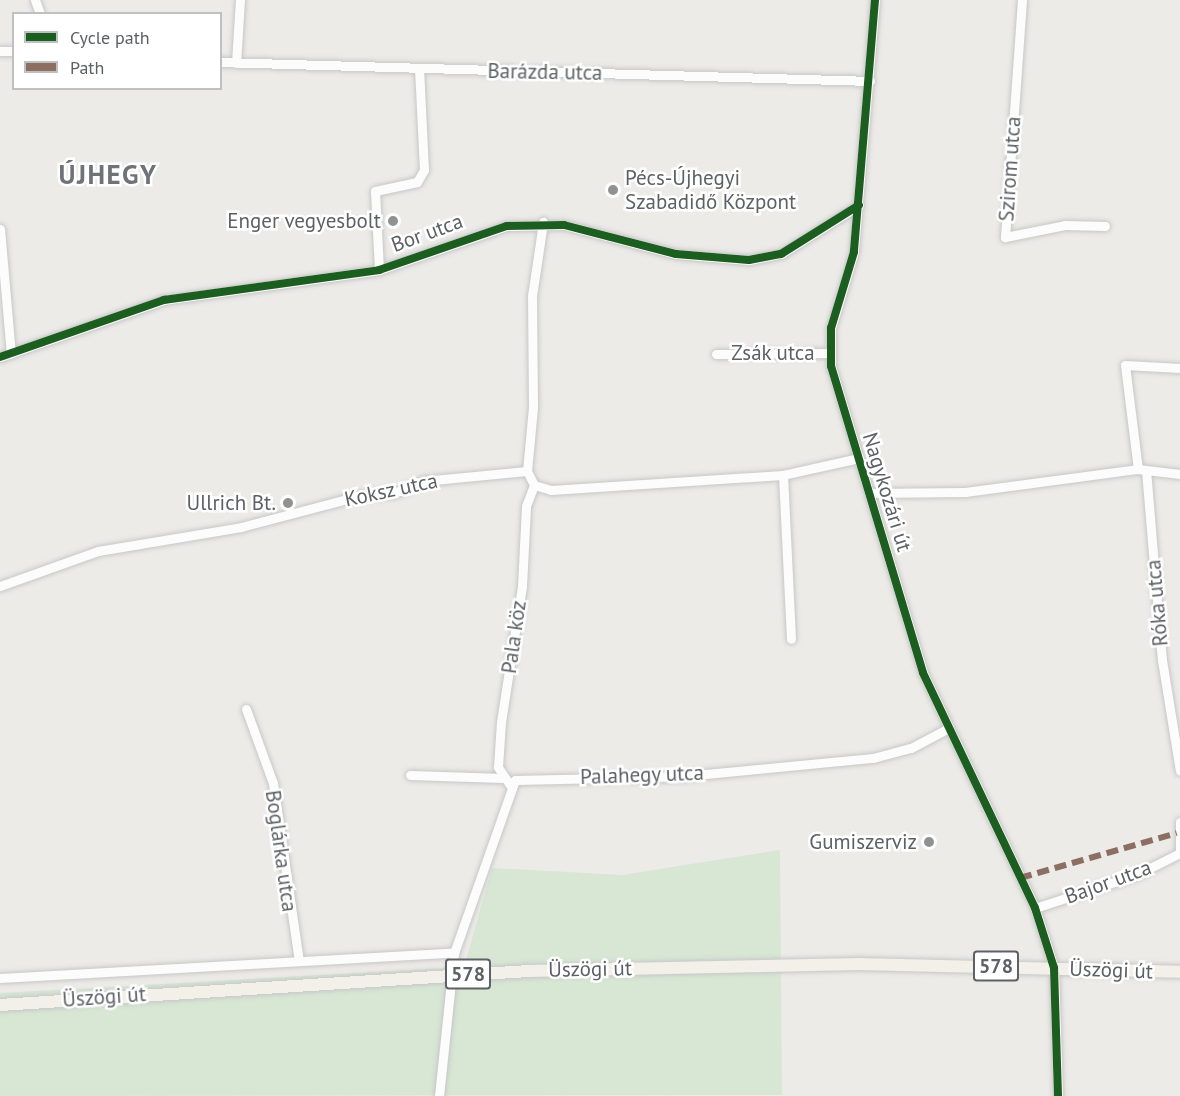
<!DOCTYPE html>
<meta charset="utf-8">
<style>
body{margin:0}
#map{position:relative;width:1180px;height:1096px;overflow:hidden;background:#ecebe8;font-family:"PT Sans",sans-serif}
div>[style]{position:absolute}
.green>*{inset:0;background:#d7e7d4}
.roads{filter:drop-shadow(0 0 2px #c7c7c7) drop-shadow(0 0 2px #c7c7c7)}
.minor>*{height:9px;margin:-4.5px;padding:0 4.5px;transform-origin:4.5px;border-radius:4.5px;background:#fcfcfc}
.major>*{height:12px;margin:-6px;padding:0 6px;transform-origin:6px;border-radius:6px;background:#f3f0e9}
.quiet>*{height:6px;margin-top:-3px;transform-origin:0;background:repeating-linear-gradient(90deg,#8d6e63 0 12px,transparent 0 18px)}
.cycleway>*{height:8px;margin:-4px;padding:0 4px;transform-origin:4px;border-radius:4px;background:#1b5e20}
.dots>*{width:16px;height:16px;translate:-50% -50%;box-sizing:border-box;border:3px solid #fff;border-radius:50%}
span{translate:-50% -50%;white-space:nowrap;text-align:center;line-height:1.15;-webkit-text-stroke:5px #fff;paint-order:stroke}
.shield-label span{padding:2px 4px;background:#fff;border:2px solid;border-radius:4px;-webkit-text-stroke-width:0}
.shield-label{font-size:20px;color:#5d6165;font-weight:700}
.street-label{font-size:21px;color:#5d6165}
.poi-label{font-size:21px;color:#5d6165}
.left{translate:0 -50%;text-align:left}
.right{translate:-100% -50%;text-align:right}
.district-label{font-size:27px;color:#6f7377;font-weight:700;letter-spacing:1.5px}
.legend{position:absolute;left:12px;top:12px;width:210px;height:78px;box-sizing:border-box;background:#fff;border:2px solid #bec0c1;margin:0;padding:8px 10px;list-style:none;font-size:18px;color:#5d6165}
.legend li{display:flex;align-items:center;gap:12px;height:30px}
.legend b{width:30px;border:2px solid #bec0c1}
</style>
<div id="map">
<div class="green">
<div style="clip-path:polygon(780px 850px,782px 1095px,0 1096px,0 993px,464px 967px,492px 868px,622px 875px)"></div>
</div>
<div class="roads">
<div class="minor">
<div style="left:35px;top:0;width:15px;rotate:70deg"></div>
<div style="left:875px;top:0;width:253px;rotate:94.8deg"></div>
<div style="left:854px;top:252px;width:79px;rotate:106.8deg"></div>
<div style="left:831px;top:328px;width:38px;rotate:90deg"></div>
<div style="left:831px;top:366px;width:320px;rotate:73.3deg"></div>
<div style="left:923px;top:673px;width:260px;rotate:64.5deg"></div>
<div style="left:1035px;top:908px;width:63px;rotate:72.4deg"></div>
<div style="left:1054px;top:968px;width:128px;rotate:88.2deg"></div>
<div style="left:1022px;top:0;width:238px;rotate:94.1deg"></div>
<div style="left:1005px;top:237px;width:61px;rotate:-11.3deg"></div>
<div style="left:1065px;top:225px;width:40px;rotate:1.4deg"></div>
<div style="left:0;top:51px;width:14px"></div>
<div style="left:220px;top:62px;width:650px;rotate:1.67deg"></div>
<div style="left:236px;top:63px;width:63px;rotate:-86.4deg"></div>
<div style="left:0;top:229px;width:125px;rotate:85deg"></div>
<div style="left:379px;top:270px;width:79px;rotate:-92.9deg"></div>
<div style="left:375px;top:191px;width:43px;rotate:-12.1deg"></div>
<div style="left:417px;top:182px;width:14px;rotate:-60deg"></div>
<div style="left:424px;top:170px;width:102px;rotate:-92.8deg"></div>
<div style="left:716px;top:354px;width:114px;rotate:-0.5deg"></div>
<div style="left:0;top:357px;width:174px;rotate:-19.2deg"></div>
<div style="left:164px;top:300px;width:217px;rotate:-7.9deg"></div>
<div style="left:379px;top:270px;width:135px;rotate:-19deg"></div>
<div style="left:507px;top:226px;width:57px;rotate:-1deg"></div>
<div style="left:564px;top:225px;width:116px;rotate:14.5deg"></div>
<div style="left:676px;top:254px;width:73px;rotate:4.7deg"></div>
<div style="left:749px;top:260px;width:33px;rotate:-11deg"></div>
<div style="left:781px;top:254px;width:92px;rotate:-32.1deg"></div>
<div style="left:1180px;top:368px;width:55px;rotate:-176.9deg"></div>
<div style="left:1125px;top:365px;width:105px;rotate:82.9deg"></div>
<div style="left:1138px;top:469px;width:42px;rotate:6.8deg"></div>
<div style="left:1146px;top:470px;width:191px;rotate:85.2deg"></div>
<div style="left:1162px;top:660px;width:112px;rotate:80.8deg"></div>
<div style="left:527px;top:471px;width:64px;rotate:-84.6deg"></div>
<div style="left:533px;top:407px;width:111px;rotate:-90.5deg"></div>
<div style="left:532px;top:296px;width:75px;rotate:-81.5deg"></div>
<div style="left:783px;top:475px;width:164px;rotate:87.2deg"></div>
<div style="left:869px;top:493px;width:96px;rotate:-0.6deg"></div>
<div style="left:965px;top:492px;width:175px;rotate:-7.6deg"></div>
<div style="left:0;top:586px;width:104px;rotate:-19.7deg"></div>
<div style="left:98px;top:551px;width:145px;rotate:-9.5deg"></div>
<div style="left:241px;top:527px;width:121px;rotate:-14.8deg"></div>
<div style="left:358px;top:496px;width:36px;rotate:-5deg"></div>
<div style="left:394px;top:493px;width:31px;rotate:-22deg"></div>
<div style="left:423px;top:481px;width:104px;rotate:-5.5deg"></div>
<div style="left:527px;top:471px;width:16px;rotate:63deg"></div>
<div style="left:534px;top:485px;width:18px;rotate:16deg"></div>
<div style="left:551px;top:490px;width:232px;rotate:-3.7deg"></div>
<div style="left:783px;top:475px;width:78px;rotate:-12.6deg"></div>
<div style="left:246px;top:709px;width:79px;rotate:70deg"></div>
<div style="left:273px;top:783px;width:180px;rotate:81.7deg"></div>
<div style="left:410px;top:775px;width:93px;rotate:1.8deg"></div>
<div style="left:510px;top:785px;width:22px;rotate:-124deg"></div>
<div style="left:498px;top:767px;width:45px;rotate:-86.2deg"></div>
<div style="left:501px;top:722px;width:138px;rotate:-81.2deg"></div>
<div style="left:522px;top:586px;width:80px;rotate:-87.1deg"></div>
<div style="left:526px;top:506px;width:22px;rotate:-69deg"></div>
<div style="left:1180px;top:822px;width:30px;rotate:90deg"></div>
<div style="left:1035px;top:908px;width:106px;rotate:-18.1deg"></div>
<div style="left:1136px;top:875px;width:49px;rotate:-26.6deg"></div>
<div style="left:0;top:978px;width:455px;rotate:-3.2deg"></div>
<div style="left:439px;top:1096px;width:144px;rotate:-84deg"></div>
<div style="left:454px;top:953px;width:183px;rotate:-70.6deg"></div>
<div style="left:515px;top:780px;width:170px;rotate:-1.3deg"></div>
<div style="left:685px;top:776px;width:189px;rotate:-5.5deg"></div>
<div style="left:873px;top:758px;width:39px;rotate:-15deg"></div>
<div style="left:911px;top:748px;width:40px;rotate:-28deg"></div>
</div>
<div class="major">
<div style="left:0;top:1005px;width:529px;rotate:-3.68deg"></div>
<div style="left:528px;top:971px;width:331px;rotate:-1.2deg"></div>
<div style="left:859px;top:964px;width:321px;rotate:1.4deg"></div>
</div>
</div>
<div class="quiet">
<div style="left:1020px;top:878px;width:163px;rotate:-16deg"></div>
</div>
<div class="cycleway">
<div style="left:875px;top:0;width:253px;rotate:94.8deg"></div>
<div style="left:854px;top:252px;width:79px;rotate:106.8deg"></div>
<div style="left:831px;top:328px;width:38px;rotate:90deg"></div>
<div style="left:831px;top:366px;width:320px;rotate:73.3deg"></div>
<div style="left:923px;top:673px;width:260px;rotate:64.5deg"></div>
<div style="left:1035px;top:908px;width:63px;rotate:72.4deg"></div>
<div style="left:1054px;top:968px;width:128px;rotate:88.2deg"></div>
<div style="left:0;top:357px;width:174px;rotate:-19.2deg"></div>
<div style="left:164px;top:300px;width:217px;rotate:-7.9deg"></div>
<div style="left:379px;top:270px;width:135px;rotate:-19deg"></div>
<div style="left:507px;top:226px;width:57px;rotate:-1deg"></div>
<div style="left:564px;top:225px;width:116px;rotate:14.5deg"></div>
<div style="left:676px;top:254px;width:73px;rotate:4.7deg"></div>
<div style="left:749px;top:260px;width:33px;rotate:-11deg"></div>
<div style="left:781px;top:254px;width:92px;rotate:-32.1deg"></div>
</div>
<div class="dots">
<div style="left:613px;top:190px;background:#8f9193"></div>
<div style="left:393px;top:221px;background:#8f9193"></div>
<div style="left:288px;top:503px;background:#8f9193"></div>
<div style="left:929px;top:842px;background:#8f9193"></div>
</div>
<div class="shield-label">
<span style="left:996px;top:966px">578</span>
<span style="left:468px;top:974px">578</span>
</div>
<div class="street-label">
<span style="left:545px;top:72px;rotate:1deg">Barázda utca</span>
<span style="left:1010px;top:169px;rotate:-86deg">Szirom utca</span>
<span style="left:427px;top:233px;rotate:-20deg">Bor utca</span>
<span style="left:773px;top:353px">Zsák utca</span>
<span style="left:391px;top:490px;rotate:-12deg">Koksz utca</span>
<span style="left:887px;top:492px;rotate:73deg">Nagykozári út</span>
<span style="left:1157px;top:603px;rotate:-95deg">Róka utca</span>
<span style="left:514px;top:637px;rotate:-82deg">Pala köz</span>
<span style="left:642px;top:775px;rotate:-2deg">Palahegy utca</span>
<span style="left:281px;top:851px;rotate:82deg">Boglárka utca</span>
<span style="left:1108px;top:882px;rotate:-20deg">Bajor utca</span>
<span style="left:590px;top:969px;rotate:-1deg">Üszögi út</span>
<span style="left:1111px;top:970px;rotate:2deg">Üszögi út</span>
<span style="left:104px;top:997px;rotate:-4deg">Üszögi út</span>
</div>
<div class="poi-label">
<span class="left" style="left:625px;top:190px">Pécs-Újhegyi<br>Szabadidő Központ</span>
<span class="right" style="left:381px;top:221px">Enger vegyesbolt</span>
<span class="right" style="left:276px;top:503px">Ullrich Bt.</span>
<span class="right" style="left:917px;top:842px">Gumiszerviz</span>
</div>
<div class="district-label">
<span style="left:108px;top:175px">ÚJHEGY</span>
</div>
<ul class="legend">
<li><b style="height:8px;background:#1b5e20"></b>Cycle path</li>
<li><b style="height:8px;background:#8d6e63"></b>Path</li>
</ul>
</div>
